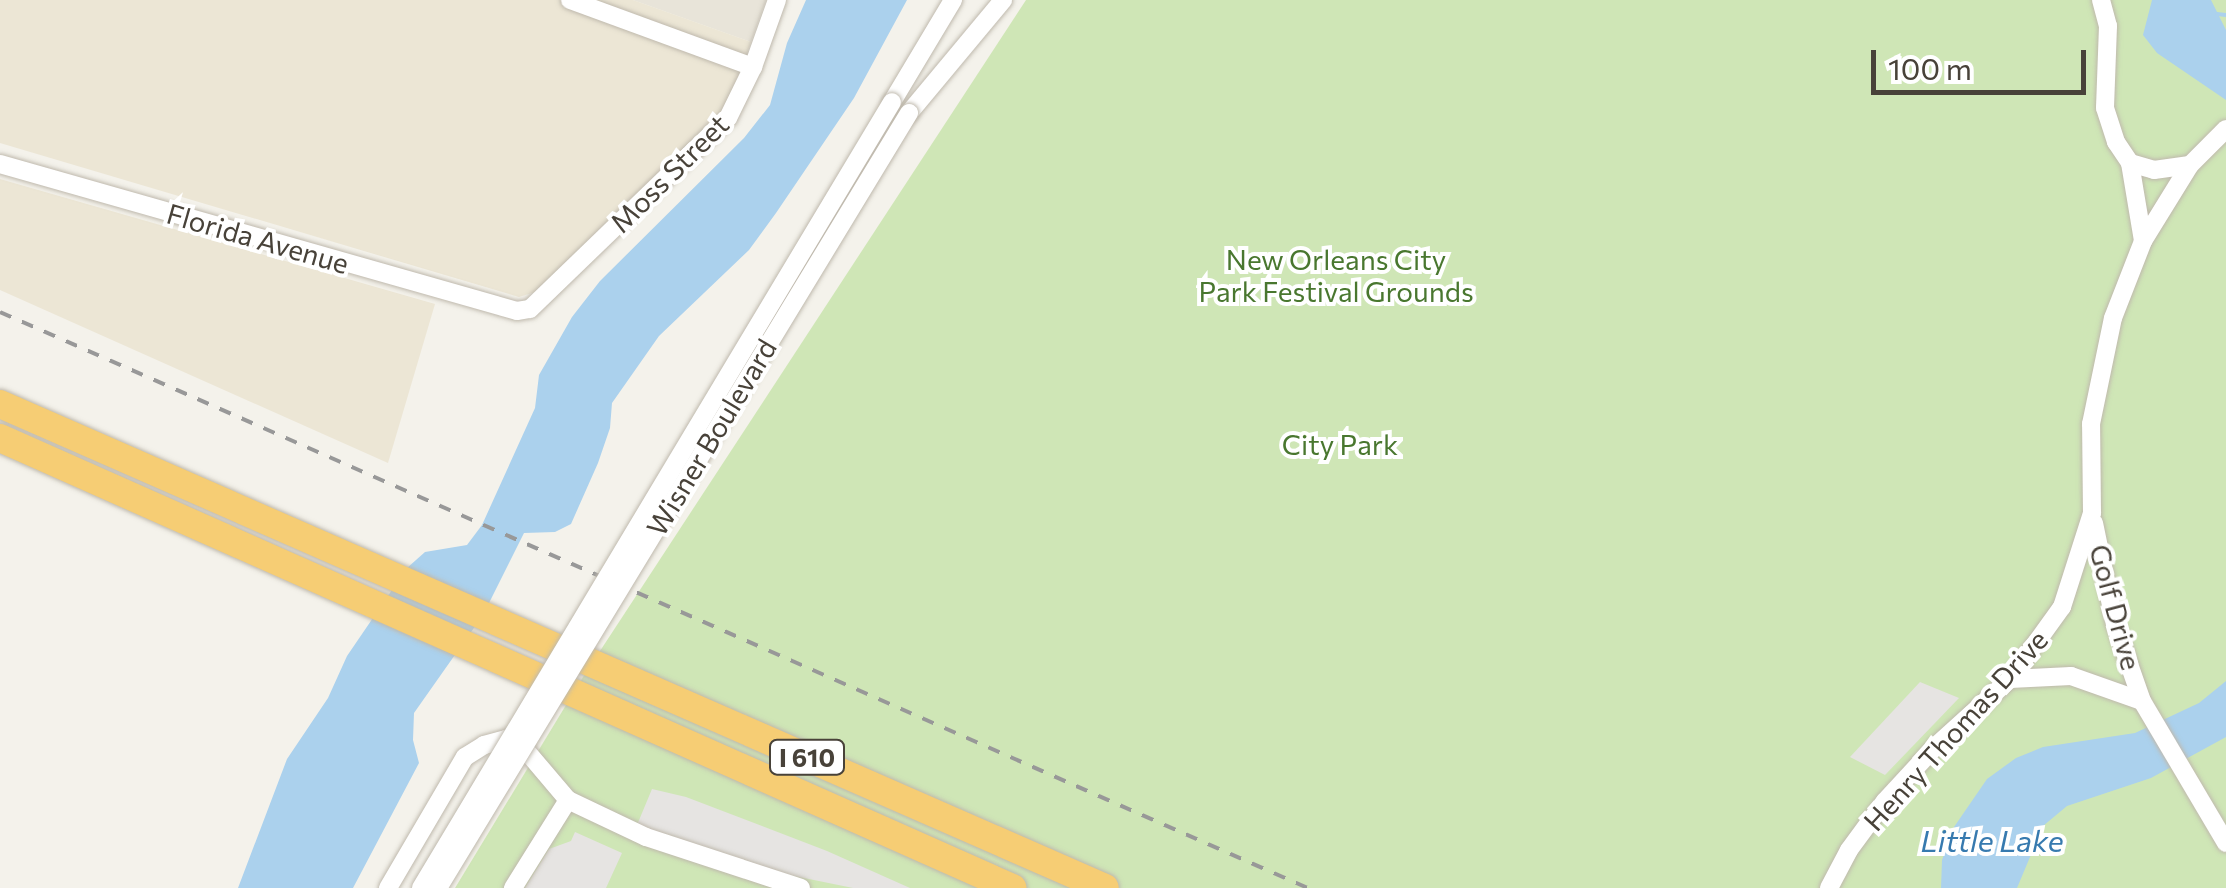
<!DOCTYPE html>
<style>
body{margin:0}
#map{position:relative;width:2226px;height:888px;overflow:hidden;background:#f4f2eb;font-family:Commissioner,sans-serif}
div>[style]{position:absolute}
.residential>*{inset:0;background:#e8e4d9}
.education>*{inset:0;background:#ece6d5}
.green>*{inset:0;background:#cfe6b6}
.parking>*{inset:0;background:#e6e4e2}
.water>*{inset:0;background:#abd1ed}
.stream>*{height:4px;margin:-2px;padding:0 2px;transform-origin:2px;border-radius:2px;background:#abd1ed}
.roads{filter:drop-shadow(0 0 2px #bfb9ad) drop-shadow(0 0 2px #bfb9ad)}
.minor>*{height:18px;margin:-9px;padding:0 9px;transform-origin:9px;border-radius:9px;background:#fff}
.highway>*{height:28px;margin:-14px;padding:0 14px;transform-origin:14px;border-radius:14px;background:#f6cd74}
.rail>*{height:4px;margin-top:-2px;transform-origin:0;background:repeating-linear-gradient(90deg,#989898 0 12px,transparent 0 24px)}
.bridges{filter:drop-shadow(0 0 2px #bfb9ad) drop-shadow(0 0 2px #bfb9ad)}
.minor-bridge>*{height:18px;margin:-9px;padding:0 9px;transform-origin:9px;border-radius:9px;background:#fff}
span{translate:-50% -50%;white-space:nowrap;text-align:center;line-height:1.15;-webkit-text-stroke:8px #fff;paint-order:stroke}
.shield-label span{padding:2px 8px;background:#fff;border:2px solid;border-radius:8px;-webkit-text-stroke-width:0}
.shield-label{font-size:25px;color:#484239;font-weight:700}
.street-label{font-size:28px;color:#484239}
.park-label{font-size:28px;color:#49772f}
.water-label{font-size:30px;color:#377aaf;font-style:italic}
.scale{position:absolute;left:1871px;top:50px;width:215px;height:45px;box-sizing:border-box;border:5px solid #484239;border-top:0;padding-left:12px;font-size:30px;line-height:35px;white-space:nowrap;color:#484239;-webkit-text-stroke:8px #fff;paint-order:stroke}
</style>
<div id="map">
<div class="residential">
<div style="clip-path:polygon(633px 0,766px 0,751px 42px)"></div>
</div>
<div class="education">
<div style="clip-path:polygon(0 0,633px 0,751px 42px,733px 95px,713px 124px,535px 292px,519px 297px,0 143px)"></div>
<div style="clip-path:polygon(0 179px,435px 304px,388px 463px,0 290px)"></div>
</div>
<div class="green">
<div style="clip-path:polygon(1026px 0,2226px 0,2226px 888px,455px 888px,583px 677px)"></div>
</div>
<div class="parking">
<div style="clip-path:polygon(1920px 682px,1959px 698px,1885px 775px,1850px 757px)"></div>
<div style="clip-path:polygon(652px 789px,686px 797px,827px 851px,910px 888px,853px 888px,765px 870px,637px 825px)"></div>
<div style="clip-path:polygon(575px 832px,622px 853px,606px 888px,525px 888px,549px 849px,571px 841px)"></div>
</div>
<div class="water">
<div style="clip-path:polygon(806px 0,907px 0,854px 98px,776px 213px,749px 250px,659px 336px,612px 403px,610px 428px,598px 463px,571px 524px,555px 532px,524px 533px,483px 615px,414px 713px,413px 740px,419px 763px,353px 888px,238px 888px,287px 759px,328px 698px,347px 656px,407px 568px,425px 552px,467px 545px,482px 525px,535px 408px,539px 375px,572px 317px,600px 281px,744px 138px,770px 105px,787px 43px)"></div>
<div style="clip-path:polygon(2152px 0,2211px 0,2226px 30px,2226px 100px,2157px 53px,2143px 35px)"></div>
<div style="clip-path:polygon(2226px 681px,2226px 737px,2151px 778px,2067px 806px,2043px 826px,2017px 888px,1941px 888px,1942px 860px,1954px 827px,1987px 779px,2016px 758px,2043px 747px,2135px 733px,2199px 703px)"></div>
</div>
<div class="stream">
<div style="left:2217px;top:14px;width:9px;rotate:6deg"></div>
</div>
<div class="roads">
<div class="minor">
<div style="left:570px;top:0;width:195px;rotate:20.1deg"></div>
<div style="left:2101px;top:0;width:27px;rotate:75deg"></div>
<div style="left:2108px;top:26px;width:82px;rotate:92.1deg"></div>
<div style="left:2105px;top:108px;width:36px;rotate:72deg"></div>
<div style="left:2116px;top:142px;width:25px;rotate:56deg"></div>
<div style="left:2130px;top:163px;width:79px;rotate:80.5deg"></div>
<div style="left:892px;top:102px;width:119px;rotate:-59.1deg"></div>
<div style="left:909px;top:113px;width:147px;rotate:-50.2deg"></div>
<div style="left:2130px;top:163px;width:25px;rotate:16deg"></div>
<div style="left:2154px;top:170px;width:36px;rotate:-8deg"></div>
<div style="left:0;top:164px;width:537px;rotate:15.87deg"></div>
<div style="left:517px;top:311px;width:13px;rotate:-9deg"></div>
<div style="left:530px;top:309px;width:275px;rotate:-44deg"></div>
<div style="left:728px;top:118px;width:57px;rotate:-63.9deg"></div>
<div style="left:753px;top:67px;width:71px;rotate:-70.3deg"></div>
<div style="left:2094px;top:523px;width:103px;rotate:78.3deg"></div>
<div style="left:2115px;top:624px;width:82px;rotate:70.7deg"></div>
<div style="left:2010px;top:679px;width:61px;rotate:-2.8deg"></div>
<div style="left:2071px;top:676px;width:75px;rotate:19.4deg"></div>
<div style="left:2142px;top:701px;width:165px;rotate:59.4deg"></div>
<div style="left:388px;top:888px;width:152px;rotate:-59.6deg"></div>
<div style="left:465px;top:757px;width:22px;rotate:-32deg"></div>
<div style="left:484px;top:745px;width:23px;rotate:-15deg"></div>
<div style="left:506px;top:739px;width:19px;rotate:25deg"></div>
<div style="left:523px;top:747px;width:70px;rotate:49.7deg"></div>
<div style="left:568px;top:800px;width:86px;rotate:25.4deg"></div>
<div style="left:646px;top:837px;width:163px;rotate:18.2deg"></div>
<div style="left:513px;top:888px;width:104px;rotate:-58deg"></div>
<div style="left:1829px;top:888px;width:43px;rotate:-62.2deg"></div>
<div style="left:1849px;top:850px;width:61px;rotate:-53.7deg"></div>
<div style="left:1885px;top:801px;width:75px;rotate:-47.2deg"></div>
<div style="left:1936px;top:746px;width:100px;rotate:-42.2deg"></div>
<div style="left:2010px;top:679px;width:89px;rotate:-54.2deg"></div>
<div style="left:2062px;top:607px;width:99px;rotate:-72.3deg"></div>
<div style="left:2092px;top:513px;width:89px;rotate:-90.6deg"></div>
<div style="left:2091px;top:424px;width:108px;rotate:-78.3deg"></div>
<div style="left:2113px;top:318px;width:83px;rotate:-68.7deg"></div>
<div style="left:2143px;top:241px;width:89px;rotate:-58.3deg"></div>
<div style="left:2190px;top:165px;width:51px;rotate:-45deg"></div>
</div>
<div class="highway">
<div style="left:0;top:404px;width:1206px;rotate:23.65deg"></div>
<div style="left:0;top:438px;width:1108px;rotate:23.97deg"></div>
</div>
</div>
<div class="rail">
<div style="left:0;top:312px;width:1429px;rotate:23.77deg"></div>
</div>
<div class="bridges">
<div class="minor-bridge">
<div style="left:421px;top:888px;width:916px;rotate:-59.07deg"></div>
<div style="left:438px;top:888px;width:907px;rotate:-58.71deg"></div>
</div>
</div>
<div class="shield-label">
<span style="left:807px;top:757px">I 610</span>
</div>
<div class="street-label">
<span style="left:669px;top:173px;rotate:-45deg">Moss Street</span>
<span style="left:258px;top:238px;rotate:16deg">Florida Avenue</span>
<span style="left:711px;top:437px;rotate:-59deg">Wisner Boulevard</span>
<span style="left:2116px;top:607px;rotate:75deg">Golf Drive</span>
<span style="left:1955px;top:730px;rotate:-48deg">Henry Thomas Drive</span>
</div>
<div class="park-label">
<span style="left:1336px;top:275px">New Orleans City<br>Park Festival Grounds</span>
<span style="left:1340px;top:444px">City Park</span>
</div>
<div class="water-label">
<span style="left:1992px;top:840px">Little Lake</span>
</div>
<div class="scale">100 m</div>
</div>
